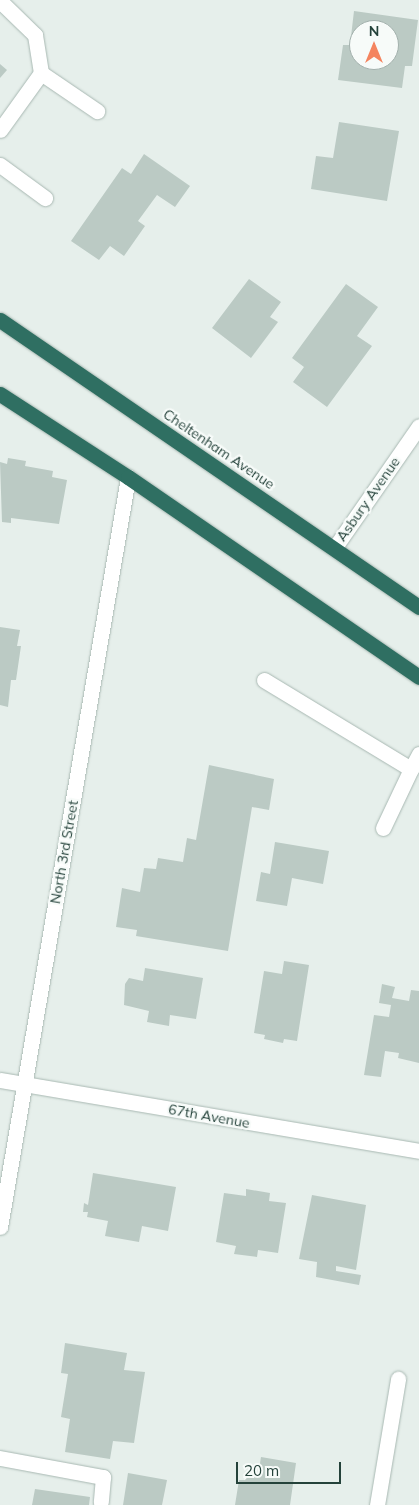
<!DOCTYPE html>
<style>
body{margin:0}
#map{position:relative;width:419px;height:1505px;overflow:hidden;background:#e6efeb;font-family:Mulish,sans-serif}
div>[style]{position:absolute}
.building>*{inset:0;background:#bbcac4}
.roads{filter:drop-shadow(0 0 1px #a8b8b2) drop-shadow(0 0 1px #a8b8b2)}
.minor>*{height:15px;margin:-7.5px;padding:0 7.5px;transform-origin:7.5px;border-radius:7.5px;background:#fff}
.highway>*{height:15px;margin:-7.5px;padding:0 7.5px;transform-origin:7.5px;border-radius:7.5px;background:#2f6f62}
span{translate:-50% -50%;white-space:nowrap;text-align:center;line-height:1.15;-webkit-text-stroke:4.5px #f7fbf9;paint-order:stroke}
.street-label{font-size:14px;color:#24423a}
.north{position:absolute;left:349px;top:20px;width:50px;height:50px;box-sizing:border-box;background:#f7fbf9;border:1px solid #a3b1ad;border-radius:50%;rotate:0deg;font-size:14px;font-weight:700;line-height:20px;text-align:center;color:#24423a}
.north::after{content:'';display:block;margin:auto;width:18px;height:22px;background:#f4845f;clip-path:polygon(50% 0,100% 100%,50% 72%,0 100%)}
.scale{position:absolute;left:236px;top:1462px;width:105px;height:22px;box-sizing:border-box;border:2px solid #24423a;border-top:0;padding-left:6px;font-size:15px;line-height:18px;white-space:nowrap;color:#24423a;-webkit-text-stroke:4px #f7fbf9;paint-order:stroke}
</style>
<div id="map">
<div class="building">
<div style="clip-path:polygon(evenodd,354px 11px,418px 20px,412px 66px,405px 66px,402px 88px,338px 80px,343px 45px,350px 45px,354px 11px,359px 30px,389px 30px,389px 60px,359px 60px,359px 30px)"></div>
<div style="clip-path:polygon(0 64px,7px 70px,0 78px)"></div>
<div style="clip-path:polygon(339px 122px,399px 131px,387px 201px,311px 189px,316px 156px,333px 158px)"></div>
<div style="clip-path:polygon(144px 154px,190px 186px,175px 207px,157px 195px,138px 221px,145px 226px,124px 256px,110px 246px,99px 260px,71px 241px,122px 168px,131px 174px)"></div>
<div style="clip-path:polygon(249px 279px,281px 302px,270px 317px,278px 322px,251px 358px,212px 328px)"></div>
<div style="clip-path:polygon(346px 284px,378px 307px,357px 336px,372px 346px,327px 407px,293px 382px,304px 367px,292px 358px)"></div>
<div style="clip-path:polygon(8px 458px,26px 461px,25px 466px,53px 471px,52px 477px,67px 480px,59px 524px,11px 518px,11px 523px,2px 522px,0 462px,7px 464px)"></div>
<div style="clip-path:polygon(0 627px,20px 630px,17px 646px,21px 646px,16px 680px,11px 680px,8px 707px,0 705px)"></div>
<div style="clip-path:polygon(209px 765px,274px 779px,269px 810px,252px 807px,228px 951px,136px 936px,137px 930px,116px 927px,122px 888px,140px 892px,144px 868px,156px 869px,158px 858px,183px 862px,187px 838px,196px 840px)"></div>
<div style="clip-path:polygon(275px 842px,329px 851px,323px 884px,292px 878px,287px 906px,256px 901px,261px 872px,270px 874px)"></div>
<div style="clip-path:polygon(284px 961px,309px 965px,297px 1041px,284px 1039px,283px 1043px,264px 1039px,265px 1035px,254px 1033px,264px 971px,282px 974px)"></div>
<div style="clip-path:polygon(145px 968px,203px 978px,196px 1019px,170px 1015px,169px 1026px,147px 1022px,149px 1011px,124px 1005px,125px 984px,129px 978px,143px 981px)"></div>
<div style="clip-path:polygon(382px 984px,395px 987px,392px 998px,409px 1001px,411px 990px,419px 991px,419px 1063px,398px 1058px,399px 1053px,385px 1051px,381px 1077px,364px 1075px,374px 1015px,389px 1017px,391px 1005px,379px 1003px)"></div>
<div style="clip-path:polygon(93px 1173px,176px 1187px,168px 1231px,142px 1226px,139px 1242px,105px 1236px,108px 1221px,87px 1217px,88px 1212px,83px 1212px,84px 1203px,88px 1205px)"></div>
<div style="clip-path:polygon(246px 1189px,270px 1193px,269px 1201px,286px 1203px,278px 1253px,258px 1250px,257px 1257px,234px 1254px,236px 1246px,216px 1242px,224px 1193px,246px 1196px)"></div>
<div style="clip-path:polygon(312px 1195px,366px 1205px,356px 1270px,336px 1266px,336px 1271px,361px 1275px,359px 1285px,316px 1277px,317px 1262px,299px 1259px)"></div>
<div style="clip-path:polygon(65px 1343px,127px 1353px,124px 1370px,145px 1372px,134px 1443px,113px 1441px,110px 1459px,65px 1452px,70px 1419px,61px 1417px,68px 1374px,61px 1373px)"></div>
<div style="clip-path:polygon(261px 1457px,296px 1463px,290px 1505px,235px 1505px,239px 1480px,245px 1480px,246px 1474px,258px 1476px)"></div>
<div style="clip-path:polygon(128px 1473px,167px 1480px,162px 1505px,123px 1505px)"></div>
<div style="clip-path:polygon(35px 1489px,90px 1497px,89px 1505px,32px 1505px)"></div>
</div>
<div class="roads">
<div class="minor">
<div style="left:0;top:1px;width:49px;rotate:44.2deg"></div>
<div style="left:35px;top:35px;width:38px;rotate:81deg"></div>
<div style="left:41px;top:73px;width:70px;rotate:125.7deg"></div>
<div style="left:41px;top:73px;width:68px;rotate:34.2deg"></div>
<div style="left:0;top:165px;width:56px;rotate:36.3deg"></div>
<div style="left:335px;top:547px;width:147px;rotate:-55.2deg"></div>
<div style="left:264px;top:680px;width:172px;rotate:31.2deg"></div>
<div style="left:411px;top:769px;width:17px;rotate:-62deg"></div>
<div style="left:383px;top:828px;width:65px;rotate:-64.6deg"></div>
<div style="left:0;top:1080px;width:425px;rotate:9.6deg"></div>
<div style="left:0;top:1227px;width:761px;rotate:-80.31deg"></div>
<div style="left:0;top:1458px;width:105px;rotate:10.5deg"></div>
<div style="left:103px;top:1477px;width:25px;rotate:95deg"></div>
<div style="left:377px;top:1505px;width:128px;rotate:-80.5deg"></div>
</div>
<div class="highway">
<div style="left:0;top:320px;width:508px;rotate:34.41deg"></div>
<div style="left:0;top:394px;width:153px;rotate:33deg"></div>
<div style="left:128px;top:477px;width:353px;rotate:34.5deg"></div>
</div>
</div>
<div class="street-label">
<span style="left:219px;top:449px;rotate:34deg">Cheltenham Avenue</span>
<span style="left:368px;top:499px;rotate:-55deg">Asbury Avenue</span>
<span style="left:64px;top:852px;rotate:-80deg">North 3rd Street</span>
<span style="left:209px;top:1116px;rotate:10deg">67th Avenue</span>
</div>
<div class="north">N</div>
<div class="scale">20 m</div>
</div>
